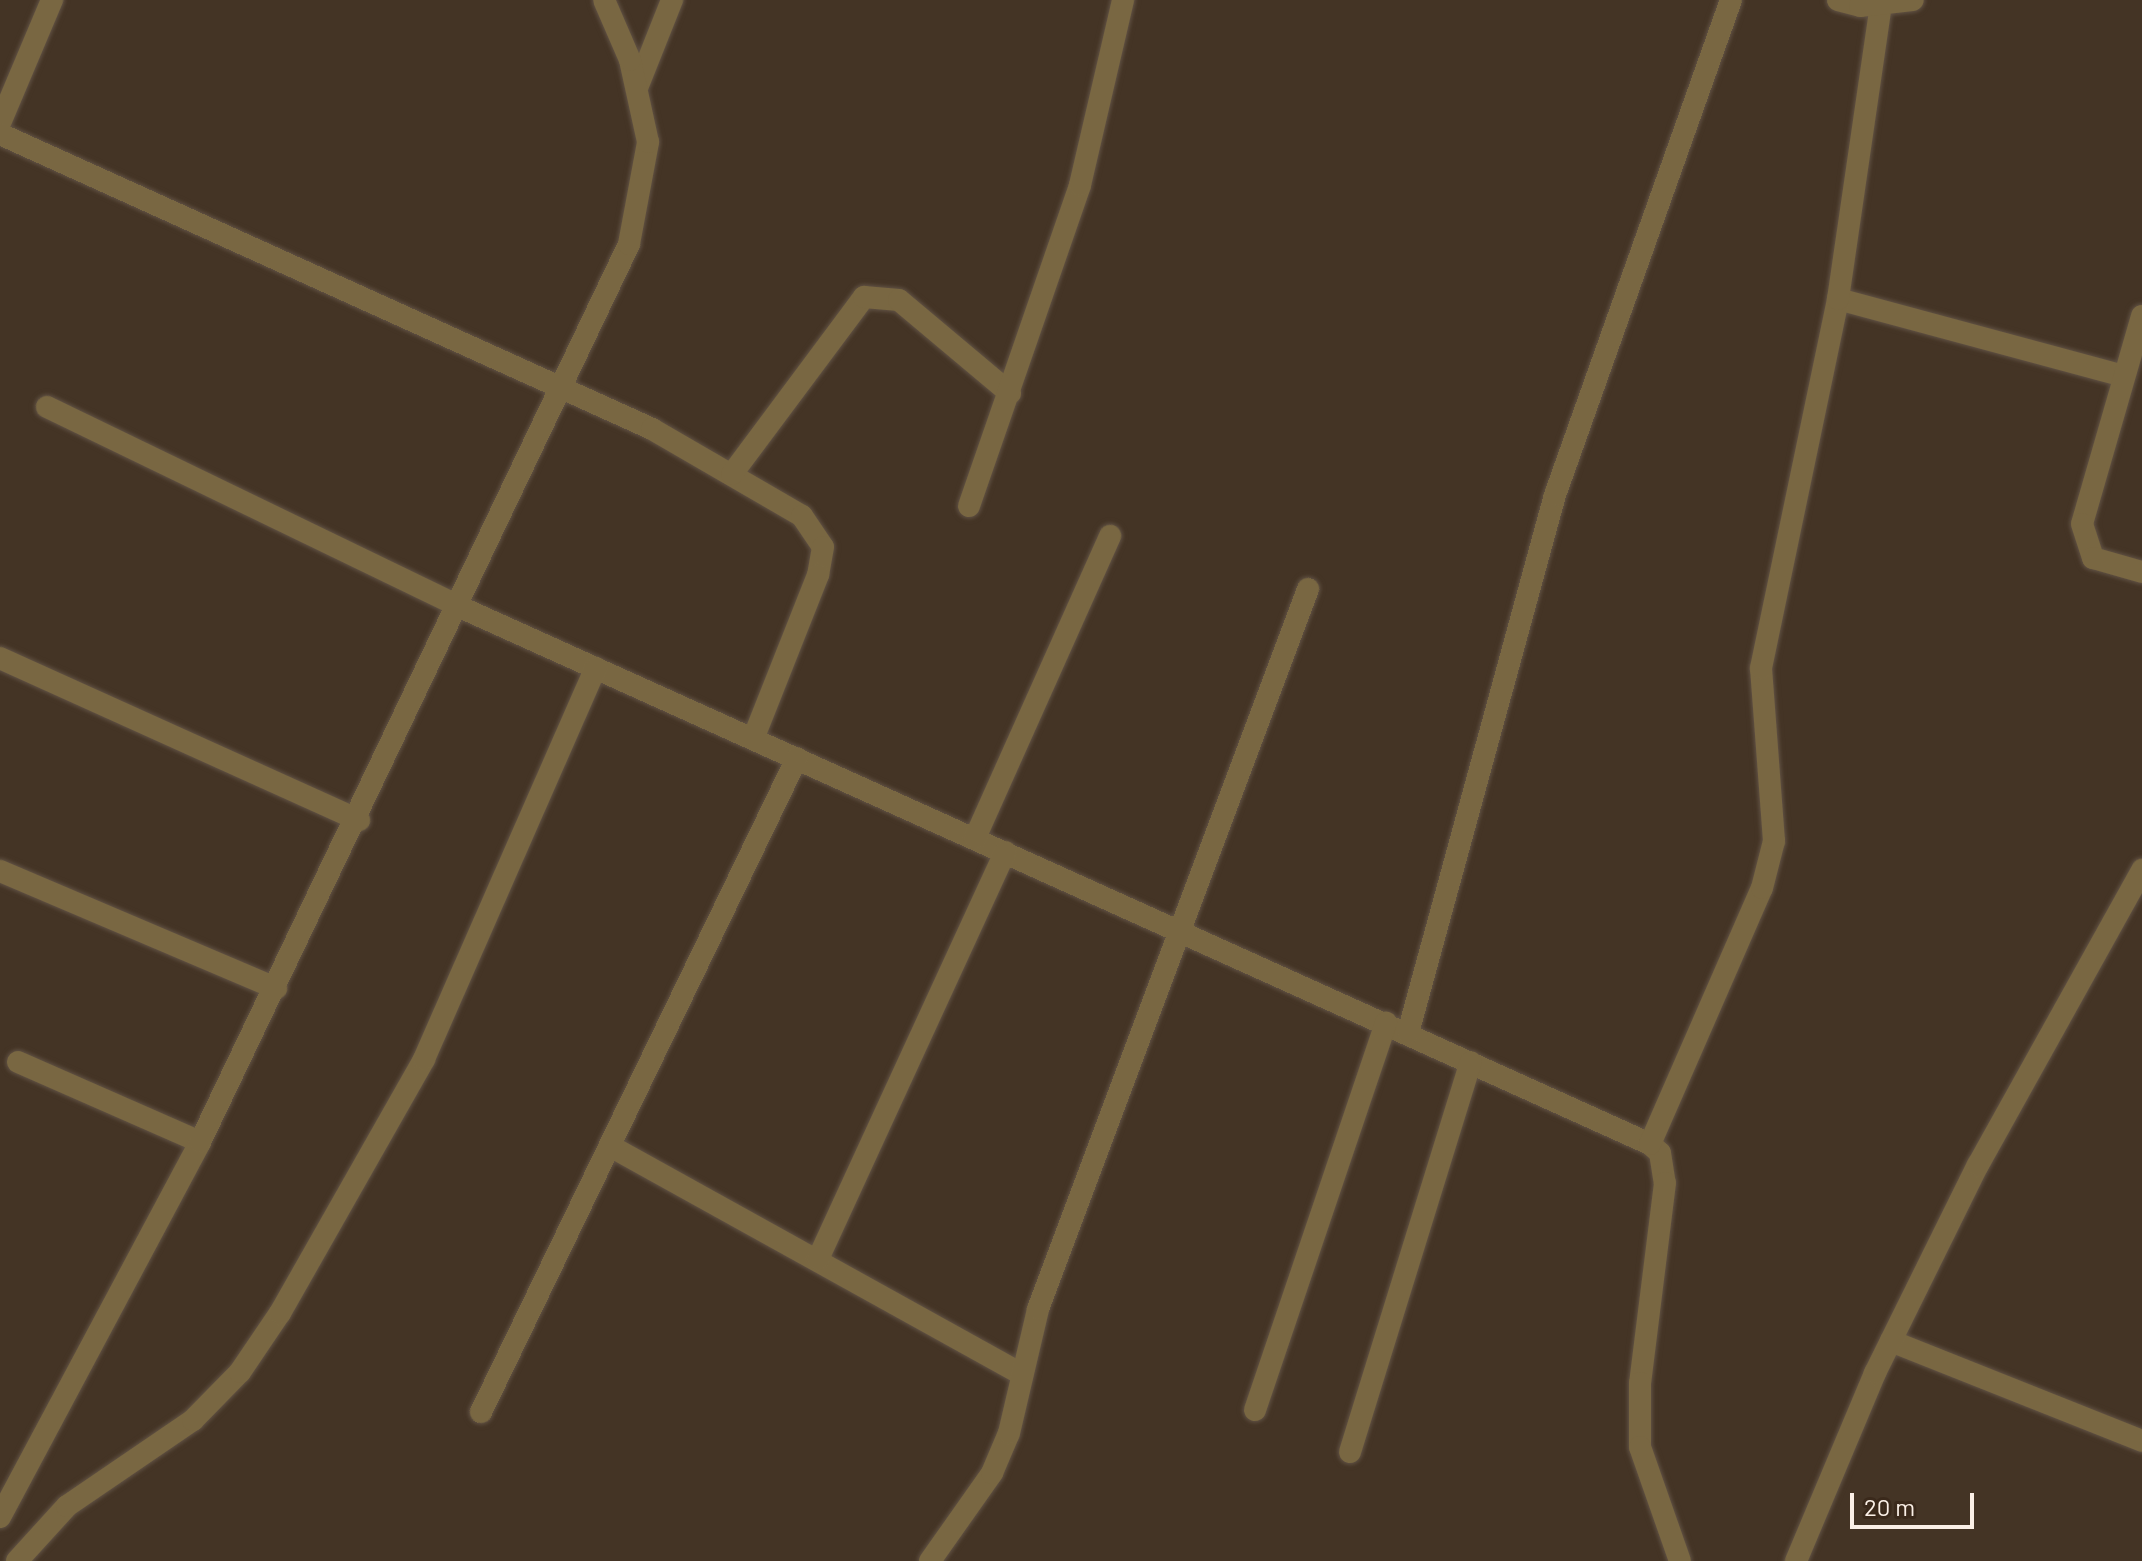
<!DOCTYPE html>
<style>
body{margin:0}
#map{position:relative;width:2142px;height:1561px;overflow:hidden;background:#443425;font-family:Barlow,sans-serif}
div>[style]{position:absolute}
.roads{filter:drop-shadow(0 0 2px #615244) drop-shadow(0 0 2px #615244)}
.minor>*{height:22px;margin:-11px;padding:0 11px;transform-origin:11px;border-radius:11px;background:#796742}
.tertiary>*{height:22px;margin:-11px;padding:0 11px;transform-origin:11px;border-radius:11px;background:#796742}
span{translate:-50% -50%;white-space:nowrap;text-align:center;line-height:1.15;-webkit-text-stroke:6px #3a291b;paint-order:stroke}
.scale{position:absolute;left:1850px;top:1493px;width:124px;height:36px;box-sizing:border-box;border:4px solid #fbf0e7;border-top:0;padding-left:10px;font-size:24px;line-height:28px;white-space:nowrap;color:#fbf0e7;-webkit-text-stroke:6px #3a291b;paint-order:stroke}
</style>
<div id="map">
<div class="roads">
<div class="minor">
<div style="left:637px;top:88px;width:95px;rotate:-68.3deg"></div>
<div style="left:0;top:123px;width:134px;rotate:-67.1deg"></div>
<div style="left:0;top:134px;width:716px;rotate:24.34deg"></div>
<div style="left:652px;top:429px;width:173px;rotate:30.1deg"></div>
<div style="left:802px;top:516px;width:37px;rotate:56deg"></div>
<div style="left:823px;top:547px;width:28px;rotate:100deg"></div>
<div style="left:818px;top:575px;width:176px;rotate:111.6deg"></div>
<div style="left:1838px;top:299px;width:296px;rotate:15.1deg"></div>
<div style="left:2142px;top:316px;width:216px;rotate:106.1deg"></div>
<div style="left:2082px;top:524px;width:36px;rotate:72deg"></div>
<div style="left:2093px;top:558px;width:51px;rotate:15.9deg"></div>
<div style="left:47px;top:407px;width:459px;rotate:25.8deg"></div>
<div style="left:460px;top:607px;width:1306px;rotate:24.29deg"></div>
<div style="left:1650px;top:1144px;width:13px;rotate:42deg"></div>
<div style="left:1660px;top:1153px;width:30px;rotate:81deg"></div>
<div style="left:1665px;top:1183px;width:202px;rotate:97.1deg"></div>
<div style="left:1640px;top:1383px;width:64px;rotate:90deg"></div>
<div style="left:1640px;top:1447px;width:121px;rotate:70.7deg"></div>
<div style="left:732px;top:474px;width:221px;rotate:-53.3deg"></div>
<div style="left:864px;top:297px;width:35px;rotate:5deg"></div>
<div style="left:899px;top:300px;width:145px;rotate:40deg"></div>
<div style="left:969px;top:506px;width:340px;rotate:-70.9deg"></div>
<div style="left:1080px;top:185px;width:190px;rotate:-76.9deg"></div>
<div style="left:0;top:658px;width:394px;rotate:24.3deg"></div>
<div style="left:975px;top:838px;width:331px;rotate:-65.9deg"></div>
<div style="left:0;top:871px;width:300px;rotate:23deg"></div>
<div style="left:1408px;top:1033px;width:558px;rotate:-74.72deg"></div>
<div style="left:1555px;top:495px;width:525px;rotate:-70.43deg"></div>
<div style="left:18px;top:1062px;width:199px;rotate:23.7deg"></div>
<div style="left:1650px;top:1144px;width:279px;rotate:-66.4deg"></div>
<div style="left:1762px;top:888px;width:49px;rotate:-75.7deg"></div>
<div style="left:1774px;top:841px;width:173px;rotate:-94.3deg"></div>
<div style="left:1761px;top:668px;width:377px;rotate:-78.2deg"></div>
<div style="left:1838px;top:299px;width:298px;rotate:-81.7deg"></div>
<div style="left:610px;top:1146px;width:471px;rotate:29deg"></div>
<div style="left:818px;top:1259px;width:448px;rotate:-65.3deg"></div>
<div style="left:1891px;top:1341px;width:270px;rotate:21.7deg"></div>
<div style="left:1255px;top:1410px;width:409px;rotate:-71.3deg"></div>
<div style="left:481px;top:1412px;width:726px;rotate:-64.21deg"></div>
<div style="left:1350px;top:1452px;width:408px;rotate:-72.8deg"></div>
<div style="left:0;top:1517px;width:425px;rotate:-61.9deg"></div>
<div style="left:200px;top:1142px;width:995px;rotate:-64.46deg"></div>
<div style="left:629px;top:244px;width:104px;rotate:-79.4deg"></div>
<div style="left:648px;top:142px;width:84px;rotate:-102.4deg"></div>
<div style="left:630px;top:60px;width:65px;rotate:-113.4deg"></div>
<div style="left:17px;top:1561px;width:74px;rotate:-47.7deg"></div>
<div style="left:67px;top:1506px;width:153px;rotate:-34.3deg"></div>
<div style="left:193px;top:1420px;width:67px;rotate:-45.6deg"></div>
<div style="left:240px;top:1372px;width:71px;rotate:-55.9deg"></div>
<div style="left:280px;top:1313px;width:292px;rotate:-60.4deg"></div>
<div style="left:424px;top:1059px;width:427px;rotate:-66.3deg"></div>
<div style="left:930px;top:1561px;width:108px;rotate:-54.8deg"></div>
<div style="left:992px;top:1473px;width:43px;rotate:-67deg"></div>
<div style="left:1009px;top:1433px;width:127px;rotate:-76.8deg"></div>
<div style="left:1038px;top:1309px;width:769px;rotate:-69.44deg"></div>
</div>
<div class="tertiary">
<div style="left:1838px;top:0;width:23px;rotate:15deg"></div>
<div style="left:1860px;top:6px;width:53px;rotate:-6.5deg"></div>
<div style="left:1796px;top:1561px;width:204px;rotate:-67.2deg"></div>
<div style="left:1875px;top:1373px;width:232px;rotate:-63.7deg"></div>
<div style="left:1978px;top:1165px;width:338px;rotate:-60.9deg"></div>
</div>
</div>
<div class="scale">20 m</div>
</div>
